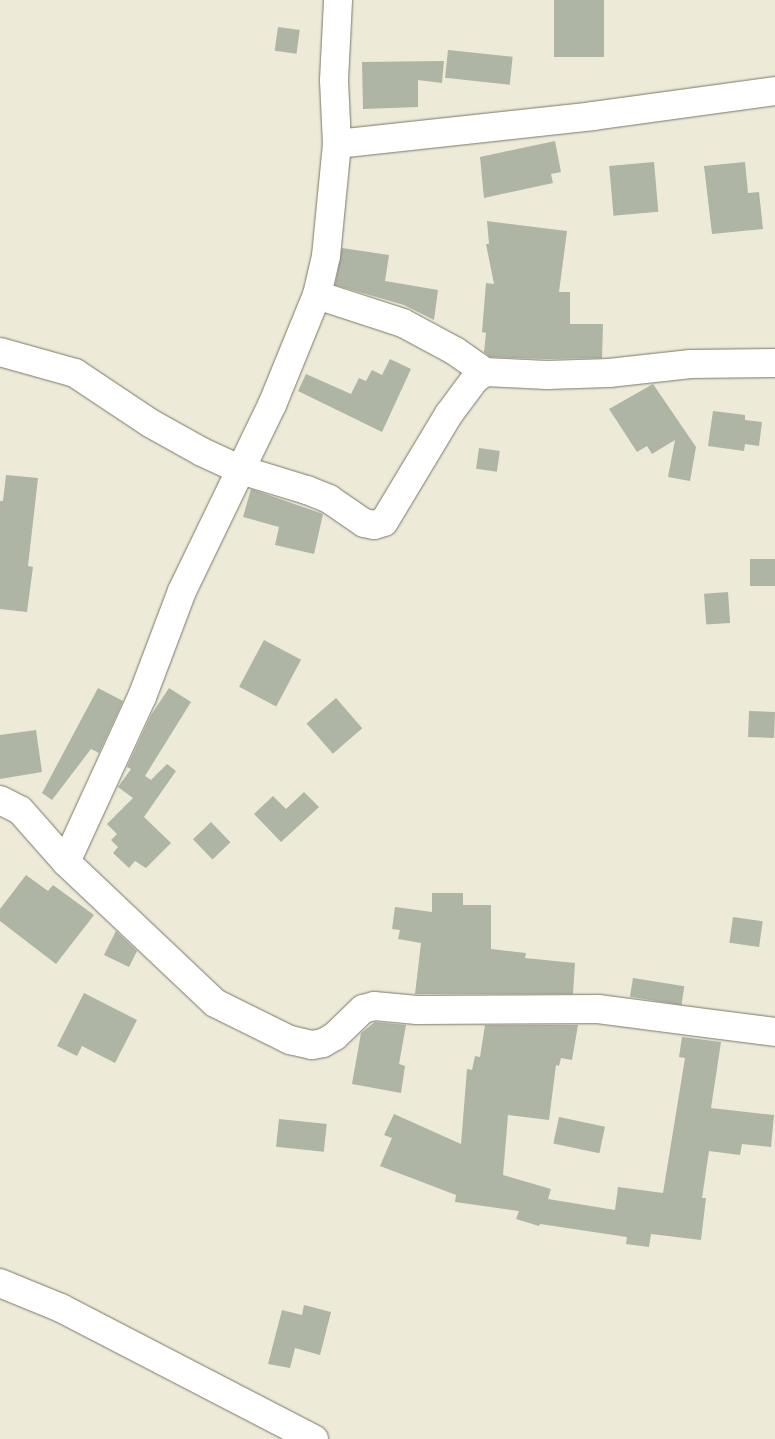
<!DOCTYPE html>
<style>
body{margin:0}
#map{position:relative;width:775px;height:1439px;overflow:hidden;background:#edead8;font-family:"Roboto Condensed",sans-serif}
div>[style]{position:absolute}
.building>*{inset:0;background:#aeb5a5;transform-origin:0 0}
.roads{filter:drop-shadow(0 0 1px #7a7768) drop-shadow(0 0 1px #7a7768)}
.street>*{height:28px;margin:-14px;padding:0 14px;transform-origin:14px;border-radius:14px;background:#fff}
span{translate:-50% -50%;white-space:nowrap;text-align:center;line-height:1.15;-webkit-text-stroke:4px #faf7e5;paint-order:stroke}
</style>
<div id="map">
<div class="building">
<div style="left:554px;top:0;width:50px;height:57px"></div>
<div style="left:278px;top:27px;width:22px;height:24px;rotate:8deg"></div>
<div style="left:448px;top:50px;width:65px;height:28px;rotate:6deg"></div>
<div style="clip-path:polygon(444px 61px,442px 83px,418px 80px,418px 107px,363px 109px,362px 62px)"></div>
<div style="clip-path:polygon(555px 141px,561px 172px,551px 174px,553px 183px,484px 198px,480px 157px)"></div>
<div style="left:654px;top:162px;width:50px;height:45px;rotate:85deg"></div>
<div style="clip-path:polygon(745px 162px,748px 193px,759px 192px,763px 229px,712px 234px,704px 166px)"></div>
<div style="clip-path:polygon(487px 221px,567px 231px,559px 292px,570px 292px,570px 324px,603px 324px,602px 358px,547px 359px,490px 357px,484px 352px,486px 333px,482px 332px,486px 283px,494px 284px,486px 244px,489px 244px)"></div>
<div style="clip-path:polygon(342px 248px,389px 255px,385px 281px,438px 290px,434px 320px,404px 305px,335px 285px)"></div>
<div style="clip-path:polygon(390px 359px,411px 369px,382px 432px,298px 391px,306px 374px,351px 394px,359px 378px,366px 381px,372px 370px,382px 375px)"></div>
<div style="clip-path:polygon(653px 384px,696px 447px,690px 481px,668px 477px,675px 440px,652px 454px,647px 446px,637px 452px,609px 409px)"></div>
<div style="clip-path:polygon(713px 411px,745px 415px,745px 420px,762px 422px,759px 446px,745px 444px,744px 451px,708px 446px)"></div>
<div style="left:479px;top:448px;width:21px;height:21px;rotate:8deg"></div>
<div style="clip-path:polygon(6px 475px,38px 478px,28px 566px,33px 567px,27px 612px,0 609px,0 501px,3px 501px)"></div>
<div style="clip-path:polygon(251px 489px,323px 514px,314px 554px,275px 545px,279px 527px,243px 517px)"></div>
<div style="left:750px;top:559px;width:25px;height:27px"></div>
<div style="left:728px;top:592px;width:31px;height:24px;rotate:86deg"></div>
<div style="left:264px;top:640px;width:42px;height:53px;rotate:28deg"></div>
<div style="clip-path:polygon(98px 688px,123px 701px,99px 753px,91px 749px,52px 800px,42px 793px)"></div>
<div style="clip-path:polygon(169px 688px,191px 702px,145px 776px,151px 780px,167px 764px,176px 771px,144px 817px,171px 843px,146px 868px,135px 861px,129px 868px,113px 853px,118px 847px,111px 840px,117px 834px,107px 824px,133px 798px,118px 787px,131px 769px,127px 767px,151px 715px)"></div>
<div style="left:336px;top:698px;width:40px;height:39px;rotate:49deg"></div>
<div style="left:749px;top:711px;width:26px;height:26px;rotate:2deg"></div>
<div style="clip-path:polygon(36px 730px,42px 772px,0 779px,0 735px)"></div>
<div style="clip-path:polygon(304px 792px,319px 807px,281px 842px,254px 814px,273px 796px,286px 809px)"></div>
<div style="left:211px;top:822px;width:28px;height:25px;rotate:46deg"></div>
<div style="clip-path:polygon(26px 875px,48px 891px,53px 885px,94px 915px,56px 964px,0 921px,0 909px)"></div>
<div style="clip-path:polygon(432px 893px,463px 893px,463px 905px,491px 905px,491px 949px,526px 953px,525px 958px,575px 963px,573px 994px,415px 994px,421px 943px,398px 939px,400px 930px,392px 929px,395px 907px,432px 912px)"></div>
<div style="left:733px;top:917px;width:30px;height:26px;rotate:8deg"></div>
<div style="clip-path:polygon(116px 931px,137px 951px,129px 967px,104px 955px)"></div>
<div style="left:633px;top:978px;width:52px;height:19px;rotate:9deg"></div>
<div style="clip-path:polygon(84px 993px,137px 1020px,115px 1063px,82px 1046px,77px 1056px,57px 1046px)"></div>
<div style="clip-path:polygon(375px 1022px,406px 1025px,399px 1064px,405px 1066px,401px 1093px,352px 1084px,361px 1033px)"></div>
<div style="clip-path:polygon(485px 1025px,578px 1025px,572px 1060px,561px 1058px,559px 1066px,556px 1065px,549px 1120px,508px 1115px,503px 1175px,551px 1189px,548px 1199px,615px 1210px,618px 1187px,663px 1193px,685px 1058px,679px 1057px,682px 1037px,721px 1042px,711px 1108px,774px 1115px,771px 1147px,742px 1144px,740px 1155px,709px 1151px,702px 1198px,706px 1198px,701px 1240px,651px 1234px,649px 1247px,626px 1244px,627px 1237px,540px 1224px,539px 1226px,516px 1219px,519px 1211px,455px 1202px,456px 1195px,380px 1166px,392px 1138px,384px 1135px,394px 1114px,461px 1144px,467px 1069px,472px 1070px,475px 1056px,480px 1057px)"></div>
<div style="left:559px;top:1117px;width:47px;height:27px;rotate:12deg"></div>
<div style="left:279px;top:1119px;width:48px;height:28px;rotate:6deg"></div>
<div style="clip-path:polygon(304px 1305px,331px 1312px,320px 1355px,295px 1348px,290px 1368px,268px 1364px,282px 1310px,302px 1315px)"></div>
</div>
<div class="roads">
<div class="street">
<div style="left:337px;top:144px;width:258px;rotate:-6.2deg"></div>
<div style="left:593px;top:116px;width:184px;rotate:-7.8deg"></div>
<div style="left:317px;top:295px;width:90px;rotate:18deg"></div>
<div style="left:403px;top:323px;width:59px;rotate:28.3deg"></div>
<div style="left:455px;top:351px;width:37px;rotate:35deg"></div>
<div style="left:0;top:352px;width:78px;rotate:15.6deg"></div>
<div style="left:75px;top:373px;width:90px;rotate:33.7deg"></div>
<div style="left:150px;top:423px;width:60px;rotate:29.1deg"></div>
<div style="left:202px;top:452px;width:43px;rotate:24.8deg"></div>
<div style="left:241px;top:470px;width:69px;rotate:16.9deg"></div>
<div style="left:307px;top:490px;width:24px;rotate:22deg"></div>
<div style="left:329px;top:499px;width:42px;rotate:34.4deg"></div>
<div style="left:364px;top:523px;width:10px;rotate:11deg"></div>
<div style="left:374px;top:525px;width:10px;rotate:-17deg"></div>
<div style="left:384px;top:522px;width:126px;rotate:-59deg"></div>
<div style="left:449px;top:414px;width:44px;rotate:-53.4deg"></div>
<div style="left:475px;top:379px;width:12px;rotate:-35deg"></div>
<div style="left:485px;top:372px;width:62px;rotate:2.8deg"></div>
<div style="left:547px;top:375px;width:62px;rotate:-1.8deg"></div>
<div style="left:609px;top:373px;width:82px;rotate:-6.3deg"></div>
<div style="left:691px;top:364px;width:84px;rotate:-0.7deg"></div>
<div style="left:0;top:800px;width:22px;rotate:27deg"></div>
<div style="left:20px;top:810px;width:69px;rotate:48.5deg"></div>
<div style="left:66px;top:862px;width:205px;rotate:43.4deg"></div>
<div style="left:215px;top:1003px;width:84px;rotate:26.3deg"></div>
<div style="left:290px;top:1040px;width:23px;rotate:13deg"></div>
<div style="left:312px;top:1045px;width:11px;rotate:-10deg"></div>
<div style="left:323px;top:1043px;width:14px;rotate:-30deg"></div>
<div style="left:335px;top:1036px;width:39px;rotate:-44deg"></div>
<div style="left:363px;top:1009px;width:11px;rotate:-15deg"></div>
<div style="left:374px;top:1006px;width:43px;rotate:5.3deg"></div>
<div style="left:417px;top:1010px;width:181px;rotate:-0.3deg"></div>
<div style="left:598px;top:1009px;width:178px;rotate:7.4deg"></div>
<div style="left:66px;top:862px;width:182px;rotate:-65.3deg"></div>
<div style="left:142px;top:697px;width:113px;rotate:-69.3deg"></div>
<div style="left:182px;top:591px;width:207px;rotate:-64.2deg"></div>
<div style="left:272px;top:405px;width:119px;rotate:-67.8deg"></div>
<div style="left:317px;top:295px;width:40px;rotate:-77deg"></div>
<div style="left:326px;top:256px;width:113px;rotate:-84.4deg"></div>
<div style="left:337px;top:144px;width:64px;rotate:-92.7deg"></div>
<div style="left:334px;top:80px;width:80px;rotate:-87.1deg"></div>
<div style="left:0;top:1283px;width:66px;rotate:22.3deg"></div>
<div style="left:61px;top:1308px;width:285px;rotate:27.4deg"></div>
</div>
</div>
</div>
